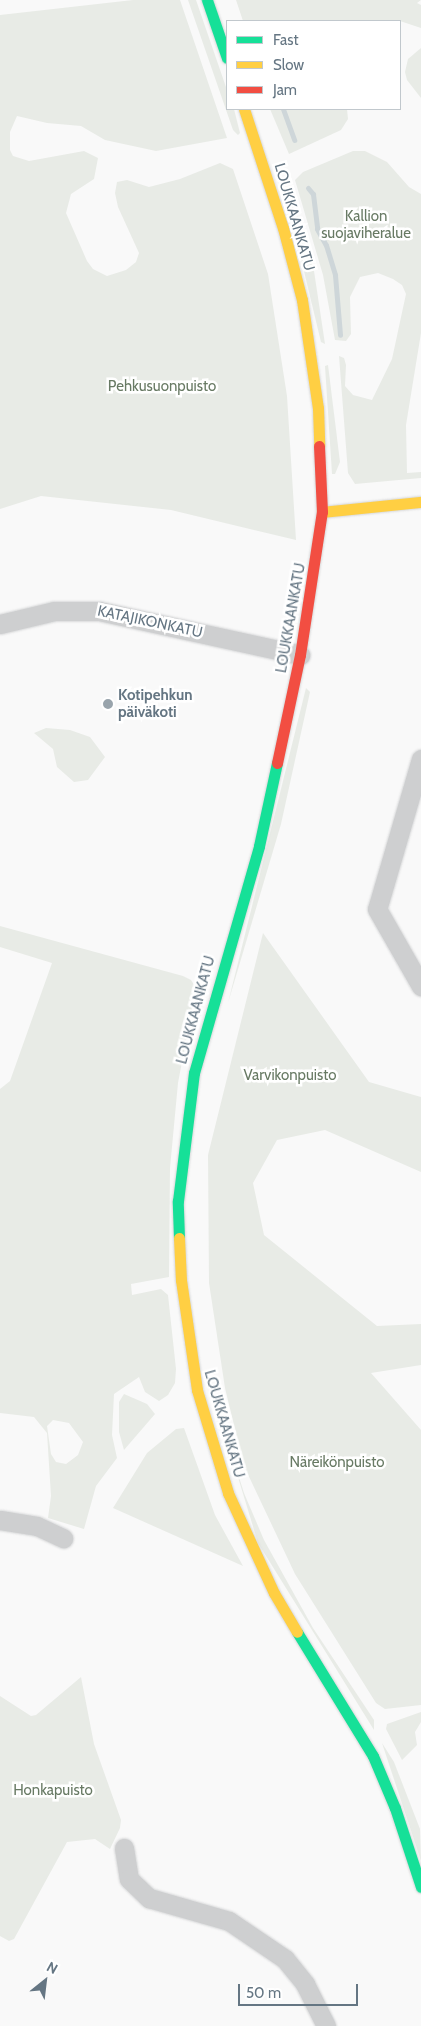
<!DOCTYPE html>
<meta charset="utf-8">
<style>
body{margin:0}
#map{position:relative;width:421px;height:2026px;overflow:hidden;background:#f9f9f9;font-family:Cabin,sans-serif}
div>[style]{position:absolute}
.green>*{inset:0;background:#e8ebe6}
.stream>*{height:5px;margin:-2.5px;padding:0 2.5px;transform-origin:2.5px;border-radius:2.5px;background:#ced6d9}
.roads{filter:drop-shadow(0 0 1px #d5d6d7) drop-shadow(0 0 1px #d5d6d7)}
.street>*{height:19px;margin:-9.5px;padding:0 9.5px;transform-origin:9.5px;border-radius:9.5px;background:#cecfd0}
.fast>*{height:11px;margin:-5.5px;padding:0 5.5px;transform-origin:5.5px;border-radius:5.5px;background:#16e098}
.slow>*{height:11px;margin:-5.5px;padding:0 5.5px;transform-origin:5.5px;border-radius:5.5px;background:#ffcf43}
.jam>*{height:11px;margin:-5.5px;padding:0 5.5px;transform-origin:5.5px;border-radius:5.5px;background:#f24e42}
.dots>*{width:14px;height:14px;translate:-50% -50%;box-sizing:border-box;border:2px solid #fff;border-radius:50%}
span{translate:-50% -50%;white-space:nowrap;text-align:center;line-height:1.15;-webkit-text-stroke:5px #fff;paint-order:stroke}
.park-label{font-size:15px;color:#687a64}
.street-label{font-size:15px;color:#657683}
.poi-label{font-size:15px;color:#657683;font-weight:700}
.left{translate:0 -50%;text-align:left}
.legend{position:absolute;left:226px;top:20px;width:175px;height:90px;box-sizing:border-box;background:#fff;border:1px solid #c1c8cd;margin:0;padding:6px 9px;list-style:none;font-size:15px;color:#657683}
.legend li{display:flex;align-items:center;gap:10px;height:25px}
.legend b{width:25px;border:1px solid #c1c8cd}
.north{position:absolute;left:20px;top:1956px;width:50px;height:50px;-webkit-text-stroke:4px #fff;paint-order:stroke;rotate:29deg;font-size:14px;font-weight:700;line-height:20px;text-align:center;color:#657683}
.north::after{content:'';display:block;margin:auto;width:18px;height:22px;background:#657683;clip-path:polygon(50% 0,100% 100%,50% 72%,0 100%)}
.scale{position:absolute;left:238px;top:1984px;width:120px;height:22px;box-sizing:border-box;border:2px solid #657683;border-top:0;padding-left:6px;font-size:15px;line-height:18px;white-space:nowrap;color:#657683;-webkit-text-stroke:4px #fff;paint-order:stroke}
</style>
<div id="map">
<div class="green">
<div style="clip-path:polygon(133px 0,180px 0,227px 138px,156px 151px,105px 140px,81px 126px,47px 123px,17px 116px,10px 132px,10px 150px,13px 156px,29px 161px,84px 151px,98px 158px,94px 179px,71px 194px,66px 213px,87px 261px,93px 269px,107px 276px,126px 270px,136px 262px,139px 253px,118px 207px,115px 193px,117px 182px,127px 180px,149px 187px,180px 179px,220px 163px,233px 169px,268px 274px,287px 396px,296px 540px,171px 510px,41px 496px,0 509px,0 15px)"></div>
<div style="clip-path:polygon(188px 0,196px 0,227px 90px,227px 109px,234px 109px,240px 133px,238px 135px,233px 130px)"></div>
<div style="clip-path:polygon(236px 0,421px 0,417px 3px,421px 5px,421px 28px,400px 21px,243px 21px)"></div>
<div style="clip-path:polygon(421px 48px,421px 98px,407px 80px,405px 72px,408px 59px)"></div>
<div style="clip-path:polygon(270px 109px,347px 109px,348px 119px,341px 130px,289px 154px)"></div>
<div style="clip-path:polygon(353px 151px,365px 151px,387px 162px,409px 187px,421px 194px,421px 333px,406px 425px,407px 473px,421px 472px,421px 478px,355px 484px,348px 473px,339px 356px,344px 358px,346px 365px,345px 386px,353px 395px,372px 400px,392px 359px,406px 294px,402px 285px,393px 279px,378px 273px,360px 277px,350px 297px,351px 334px,346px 341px,335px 340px,323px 275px,295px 180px,303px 172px)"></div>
<div style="clip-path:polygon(287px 191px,291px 192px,314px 271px,325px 344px,321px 342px,285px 192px)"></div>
<div style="clip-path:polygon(328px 365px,340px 462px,335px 474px,332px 474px,325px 366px)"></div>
<div style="clip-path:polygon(306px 688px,310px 692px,281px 824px,228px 1003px)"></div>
<div style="clip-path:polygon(46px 728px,70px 730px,90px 737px,105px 757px,88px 780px,74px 782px,57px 767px,53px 749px,34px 733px)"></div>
<div style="clip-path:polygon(evenodd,0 926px,183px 976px,191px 980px,196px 988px,178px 1083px,170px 1168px,169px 1277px,131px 1284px,132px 1295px,161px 1289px,168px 1295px,176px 1369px,175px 1383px,168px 1395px,159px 1401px,145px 1392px,139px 1377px,114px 1394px,112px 1435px,117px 1458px,96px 1486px,84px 1529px,48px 1518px,51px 1496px,47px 1433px,34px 1417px,0 1413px,0 1089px,10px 1081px,52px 963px,0 947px,0 926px,53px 1420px,69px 1423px,83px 1442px,78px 1455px,66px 1464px,56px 1462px,51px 1454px,47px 1426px,53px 1420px)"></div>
<div style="clip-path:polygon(263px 933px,369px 1082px,421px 1097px,421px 1172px,325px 1130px,277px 1140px,253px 1183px,264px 1235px,377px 1326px,421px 1324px,421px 1365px,371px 1373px,421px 1430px,421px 1705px,385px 1709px,376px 1703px,295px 1574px,244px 1466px,225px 1388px,209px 1283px,208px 1155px)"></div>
<div style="clip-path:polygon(124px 1394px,147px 1404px,155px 1414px,124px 1450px,119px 1432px,119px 1402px)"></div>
<div style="clip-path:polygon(213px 1395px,244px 1493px,264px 1540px,313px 1628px,374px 1720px,374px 1730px,258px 1543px)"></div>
<div style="clip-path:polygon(184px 1428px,215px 1515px,243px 1566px,113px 1508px,147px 1453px,176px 1429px)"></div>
<div style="clip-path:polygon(81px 1677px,94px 1744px,121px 1820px,120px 1828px,110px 1849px,95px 1839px,67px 1842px,14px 1939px,9px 1941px,0 1936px,0 1696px,31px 1716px,36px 1715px)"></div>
<div style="clip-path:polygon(421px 1712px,421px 1722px,415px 1732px,417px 1745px,402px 1760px,386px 1729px,387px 1724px)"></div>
<div style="clip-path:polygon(382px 1743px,394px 1762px,420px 1829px,421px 1861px)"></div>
</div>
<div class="stream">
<div style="left:283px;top:109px;width:33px;rotate:70deg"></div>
<div style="left:308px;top:188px;width:8px;rotate:50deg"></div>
<div style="left:313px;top:194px;width:35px;rotate:83deg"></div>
<div style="left:317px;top:229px;width:18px;rotate:61deg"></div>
<div style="left:326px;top:245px;width:31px;rotate:73deg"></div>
<div style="left:335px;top:275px;width:60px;rotate:85.2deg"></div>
</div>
<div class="roads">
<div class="street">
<div style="left:0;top:624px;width:56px;rotate:-13.5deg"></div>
<div style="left:54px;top:611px;width:45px"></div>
<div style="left:99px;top:611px;width:206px;rotate:12.3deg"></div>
<div style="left:421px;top:759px;width:156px;rotate:106.3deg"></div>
<div style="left:377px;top:909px;width:89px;rotate:60.3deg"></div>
<div style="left:0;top:1520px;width:37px;rotate:9deg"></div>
<div style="left:37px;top:1526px;width:29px;rotate:25deg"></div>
<div style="left:124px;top:1848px;width:31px;rotate:81deg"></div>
<div style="left:129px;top:1879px;width:28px;rotate:44deg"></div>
<div style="left:149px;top:1898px;width:83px;rotate:16deg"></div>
<div style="left:229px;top:1921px;width:68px;rotate:34.2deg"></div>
<div style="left:285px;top:1959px;width:32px;rotate:51deg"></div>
<div style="left:305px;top:1984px;width:47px;rotate:63.4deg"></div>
</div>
<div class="fast">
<div style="left:207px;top:0;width:61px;rotate:71deg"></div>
<div style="left:179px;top:1238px;width:37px;rotate:-92deg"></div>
<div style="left:178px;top:1201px;width:129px;rotate:-82.9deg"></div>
<div style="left:194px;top:1073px;width:236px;rotate:-74deg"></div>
<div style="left:259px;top:846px;width:85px;rotate:-77.8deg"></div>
<div style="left:297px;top:1632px;width:145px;rotate:58.5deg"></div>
<div style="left:373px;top:1756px;width:56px;rotate:67.1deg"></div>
<div style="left:395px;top:1808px;width:83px;rotate:71.8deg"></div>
</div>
<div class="slow">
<div style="left:244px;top:109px;width:125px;rotate:71.9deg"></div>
<div style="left:283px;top:228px;width:74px;rotate:75.2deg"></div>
<div style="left:302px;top:300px;width:109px;rotate:81.6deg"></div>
<div style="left:318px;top:408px;width:38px;rotate:88deg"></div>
<div style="left:322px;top:512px;width:100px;rotate:-5.8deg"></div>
<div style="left:179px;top:1238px;width:42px;rotate:87.3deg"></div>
<div style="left:181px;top:1280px;width:111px;rotate:81.7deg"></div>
<div style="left:197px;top:1390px;width:108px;rotate:73.2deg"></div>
<div style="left:228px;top:1493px;width:110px;rotate:65.3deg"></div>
<div style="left:274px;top:1593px;width:45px;rotate:59.5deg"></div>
</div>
<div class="jam">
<div style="left:277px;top:763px;width:110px;rotate:-78deg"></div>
<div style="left:300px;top:655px;width:145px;rotate:-81.3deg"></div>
<div style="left:322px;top:512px;width:66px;rotate:-92.6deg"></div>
</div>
</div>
<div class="dots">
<div style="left:108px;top:704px;background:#99a4ac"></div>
</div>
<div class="park-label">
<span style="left:366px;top:225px">Kallion<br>suojaviheralue</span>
<span style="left:162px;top:387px">Pehkusuonpuisto</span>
<span style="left:290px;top:1076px">Varvikonpuisto</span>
<span style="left:337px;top:1463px">Näreikönpuisto</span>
<span style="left:53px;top:1791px">Honkapuisto</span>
</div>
<div class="street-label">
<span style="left:294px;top:217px;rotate:74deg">LOUKKAANKATU</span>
<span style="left:291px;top:618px;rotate:-80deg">LOUKKAANKATU</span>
<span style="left:150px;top:622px;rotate:12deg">KATAJIKONKATU</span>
<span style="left:196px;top:1010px;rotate:-75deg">LOUKKAANKATU</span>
<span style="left:224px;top:1424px;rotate:74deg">LOUKKAANKATU</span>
</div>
<div class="poi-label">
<span class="left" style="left:118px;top:704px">Kotipehkun<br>päiväkoti</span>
</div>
<ul class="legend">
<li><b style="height:6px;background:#16e098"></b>Fast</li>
<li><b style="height:6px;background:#ffcf43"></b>Slow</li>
<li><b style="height:6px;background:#f24e42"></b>Jam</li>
</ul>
<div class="north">N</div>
<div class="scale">50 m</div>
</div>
